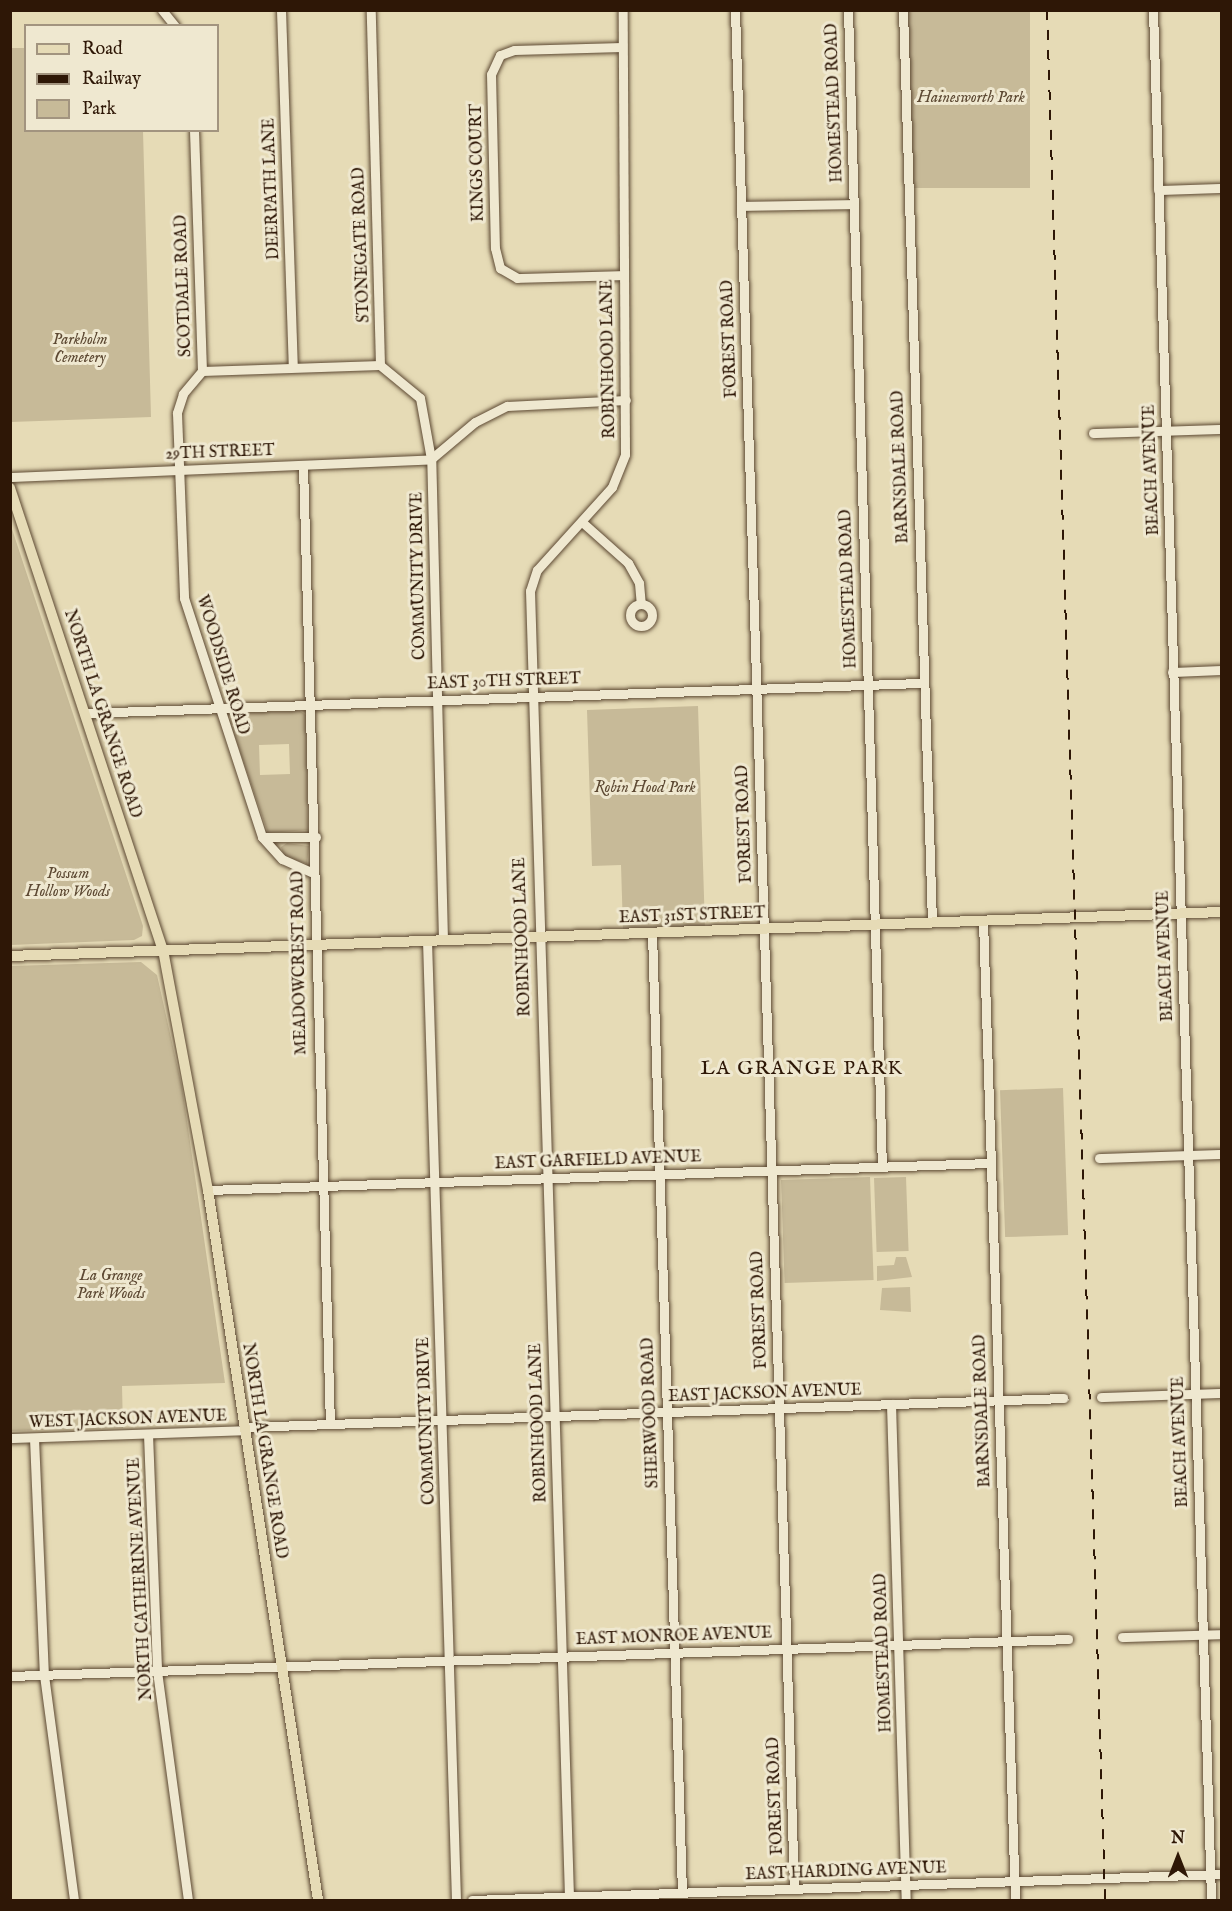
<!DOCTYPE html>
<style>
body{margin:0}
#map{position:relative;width:1232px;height:1911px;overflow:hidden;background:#e6dbb6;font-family:"IM FELL English",serif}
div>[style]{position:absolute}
.green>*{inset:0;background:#c7ba98;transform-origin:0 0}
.roads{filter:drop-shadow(0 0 2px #5c4832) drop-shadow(0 0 2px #5c4832)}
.minor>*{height:9px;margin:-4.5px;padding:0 4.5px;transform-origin:4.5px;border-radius:4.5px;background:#efe8d0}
.minor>.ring{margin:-4.5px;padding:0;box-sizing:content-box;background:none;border:9px solid #efe8d0;border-radius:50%}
.major>*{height:10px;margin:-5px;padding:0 5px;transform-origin:5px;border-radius:5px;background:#e6dbb6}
.rail>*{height:2px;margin-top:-1px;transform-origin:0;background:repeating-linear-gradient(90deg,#2e1706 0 10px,transparent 0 20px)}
span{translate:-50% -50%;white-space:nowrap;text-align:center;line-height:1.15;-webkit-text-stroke:6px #efe8d0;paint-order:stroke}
.park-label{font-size:16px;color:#5c4832;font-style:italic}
.street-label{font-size:16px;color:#2e1706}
.quarter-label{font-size:20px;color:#2e1706;letter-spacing:1.5px}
.frame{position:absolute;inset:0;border:12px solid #2e1706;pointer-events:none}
.legend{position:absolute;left:24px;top:24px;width:195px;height:108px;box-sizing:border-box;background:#efe8d0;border:2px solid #a2947f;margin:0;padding:8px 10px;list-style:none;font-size:18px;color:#2e1706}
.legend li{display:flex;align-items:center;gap:12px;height:30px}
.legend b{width:30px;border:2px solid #a2947f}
.north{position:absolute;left:1148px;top:1827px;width:60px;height:60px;-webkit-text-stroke:4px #efe8d0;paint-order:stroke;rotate:0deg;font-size:16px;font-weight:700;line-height:24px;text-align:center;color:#2e1706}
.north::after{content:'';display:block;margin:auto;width:21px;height:27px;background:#2e1706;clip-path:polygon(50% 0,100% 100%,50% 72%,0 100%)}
</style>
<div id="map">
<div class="green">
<div style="left:908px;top:11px;width:122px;height:177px"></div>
<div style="clip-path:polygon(11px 48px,25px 48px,26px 130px,143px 131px,151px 417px,11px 422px)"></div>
<div style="clip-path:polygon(10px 523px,143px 926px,142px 936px,134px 940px,11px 945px)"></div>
<div style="clip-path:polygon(698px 706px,705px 928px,623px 930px,621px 865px,592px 866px,587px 710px)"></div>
<div style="clip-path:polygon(evenodd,300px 711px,306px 715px,308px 830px,268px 833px,229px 720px,235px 713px,300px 711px,289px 744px,290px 774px,260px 775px,259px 745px,289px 744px)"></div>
<div style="clip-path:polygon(287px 843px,309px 846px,307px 864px,284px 856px,281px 847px)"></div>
<div style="clip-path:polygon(141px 962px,157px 975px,182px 1087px,225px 1383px,122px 1386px,123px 1428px,11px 1431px,11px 966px)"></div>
<div style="left:1063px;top:1088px;width:147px;height:63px;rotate:88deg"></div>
<div style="left:870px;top:1177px;width:103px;height:89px;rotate:88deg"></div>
<div style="left:906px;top:1177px;width:74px;height:32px;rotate:88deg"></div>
<div style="clip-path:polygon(896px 1257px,906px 1257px,912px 1277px,877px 1281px,877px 1266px,894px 1265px)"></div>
<div style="clip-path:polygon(910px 1287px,911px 1312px,880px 1310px,882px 1288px)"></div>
</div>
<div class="roads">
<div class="minor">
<div style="left:162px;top:10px;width:21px;rotate:51deg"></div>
<div style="left:281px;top:10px;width:357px;rotate:88.1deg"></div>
<div style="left:735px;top:10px;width:1880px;rotate:88.2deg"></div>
<div style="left:848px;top:10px;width:1157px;rotate:88.32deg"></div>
<div style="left:903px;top:10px;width:912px;rotate:88.18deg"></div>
<div style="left:1153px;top:10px;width:1891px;rotate:88.24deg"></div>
<div style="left:622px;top:47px;width:108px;rotate:178.4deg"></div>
<div style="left:514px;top:50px;width:15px;rotate:160deg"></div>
<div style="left:500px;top:55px;width:21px;rotate:115deg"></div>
<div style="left:491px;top:74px;width:174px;rotate:88.7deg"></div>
<div style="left:495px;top:248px;width:21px;rotate:76deg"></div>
<div style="left:500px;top:268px;width:20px;rotate:30deg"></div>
<div style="left:517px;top:278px;width:105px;rotate:-1.6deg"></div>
<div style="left:194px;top:130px;width:241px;rotate:88.1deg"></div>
<div style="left:202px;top:371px;width:178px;rotate:-1.9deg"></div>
<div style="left:1158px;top:190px;width:64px;rotate:-1.8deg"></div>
<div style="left:741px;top:206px;width:113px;rotate:-1deg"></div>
<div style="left:202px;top:371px;width:30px;rotate:130deg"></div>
<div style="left:183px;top:394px;width:20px;rotate:108deg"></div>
<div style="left:177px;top:413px;width:185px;rotate:87.8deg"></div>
<div style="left:184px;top:598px;width:251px;rotate:71.9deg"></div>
<div style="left:262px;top:837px;width:30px;rotate:48deg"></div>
<div style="left:282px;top:859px;width:32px;rotate:24deg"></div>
<div style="left:1093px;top:433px;width:129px;rotate:-1.8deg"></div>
<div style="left:303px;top:465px;width:959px;rotate:88.39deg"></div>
<div style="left:10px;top:477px;width:421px;rotate:-2.4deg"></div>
<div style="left:431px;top:459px;width:62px;rotate:-100.2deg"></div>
<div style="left:420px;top:398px;width:52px;rotate:-140.5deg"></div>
<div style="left:380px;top:365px;width:355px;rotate:-91.5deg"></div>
<div style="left:582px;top:522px;width:62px;rotate:41.7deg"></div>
<div style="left:628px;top:563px;width:23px;rotate:61deg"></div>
<div style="left:639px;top:583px;width:21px;rotate:85deg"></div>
<div class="ring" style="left:630px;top:604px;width:13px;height:13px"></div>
<div style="left:1172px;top:672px;width:50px;rotate:-2.3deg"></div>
<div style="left:86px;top:713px;width:837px;rotate:-2.06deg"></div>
<div style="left:262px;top:837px;width:54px"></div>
<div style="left:983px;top:920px;width:981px;rotate:88.13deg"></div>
<div style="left:652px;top:933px;width:960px;rotate:88.21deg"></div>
<div style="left:427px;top:940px;width:960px;rotate:88.27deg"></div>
<div style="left:443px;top:940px;width:481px;rotate:-91.4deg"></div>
<div style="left:431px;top:459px;width:57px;rotate:-40.1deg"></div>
<div style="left:475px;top:422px;width:36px;rotate:-27deg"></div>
<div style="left:507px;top:406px;width:119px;rotate:-2.9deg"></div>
<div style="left:1099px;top:1158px;width:123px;rotate:-1.9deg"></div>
<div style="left:208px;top:1190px;width:781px;rotate:-1.98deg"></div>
<div style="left:1101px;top:1397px;width:121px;rotate:-1.9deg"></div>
<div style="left:891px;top:1404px;width:496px;rotate:88.3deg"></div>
<div style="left:246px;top:1427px;width:818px;rotate:-2.03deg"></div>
<div style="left:148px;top:1434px;width:237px;rotate:87.8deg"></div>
<div style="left:157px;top:1671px;width:231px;rotate:82.3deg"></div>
<div style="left:10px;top:1438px;width:236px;rotate:-1.9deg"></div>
<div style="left:34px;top:1438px;width:237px;rotate:87.6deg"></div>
<div style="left:44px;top:1675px;width:227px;rotate:82.4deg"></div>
<div style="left:1122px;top:1637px;width:100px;rotate:-1.7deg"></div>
<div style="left:10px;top:1676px;width:1059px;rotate:-2deg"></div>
<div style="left:569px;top:1897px;width:1307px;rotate:-91.71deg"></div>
<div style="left:530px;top:591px;width:22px;rotate:-72deg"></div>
<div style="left:537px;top:570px;width:112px;rotate:-47.9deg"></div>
<div style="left:612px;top:487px;width:35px;rotate:-68deg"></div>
<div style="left:625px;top:454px;width:444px;rotate:-90.3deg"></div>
<div style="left:472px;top:1900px;width:750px;rotate:-1.99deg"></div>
</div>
<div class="major">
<div style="left:10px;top:488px;width:487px;rotate:71.7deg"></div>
<div style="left:163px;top:950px;width:244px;rotate:79.4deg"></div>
<div style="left:208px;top:1190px;width:718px;rotate:81.19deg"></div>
<div style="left:10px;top:956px;width:1213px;rotate:-2.08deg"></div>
</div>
</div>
<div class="rail">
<div style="left:1047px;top:10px;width:1891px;rotate:88.24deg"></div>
</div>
<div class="park-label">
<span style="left:971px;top:98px">Hainesworth Park</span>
<span style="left:80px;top:349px">Parkholm<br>Cemetery</span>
<span style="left:645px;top:788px">Robin Hood Park</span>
<span style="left:68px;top:883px">Possum<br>Hollow Woods</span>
<span style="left:111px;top:1285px">La Grange<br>Park Woods</span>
</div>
<div class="street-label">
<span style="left:835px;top:103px;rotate:-92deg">HOMESTEAD ROAD</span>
<span style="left:478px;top:163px;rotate:-91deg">KINGS COURT</span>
<span style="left:272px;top:189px;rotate:-92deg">DEERPATH LANE</span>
<span style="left:362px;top:245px;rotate:-92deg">STONEGATE ROAD</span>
<span style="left:184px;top:286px;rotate:-92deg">SCOTDALE ROAD</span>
<span style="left:730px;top:339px;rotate:-92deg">FOREST ROAD</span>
<span style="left:609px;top:359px;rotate:-91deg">ROBINHOOD LANE</span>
<span style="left:220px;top:453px;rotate:-2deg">29TH STREET</span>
<span style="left:901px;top:467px;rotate:-92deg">BARNSDALE ROAD</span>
<span style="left:1152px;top:470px;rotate:-92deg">BEACH AVENUE</span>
<span style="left:419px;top:576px;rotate:-91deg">COMMUNITY DRIVE</span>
<span style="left:849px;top:589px;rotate:-92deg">HOMESTEAD ROAD</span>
<span style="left:222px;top:665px;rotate:73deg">WOODSIDE ROAD</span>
<span style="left:504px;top:682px;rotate:-2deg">EAST 30TH STREET</span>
<span style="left:102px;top:714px;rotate:72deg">NORTH LA GRANGE ROAD</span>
<span style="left:745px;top:824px;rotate:-92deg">FOREST ROAD</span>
<span style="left:692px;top:916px;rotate:-2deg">EAST 31ST STREET</span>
<span style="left:523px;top:937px;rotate:-92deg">ROBINHOOD LANE</span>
<span style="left:1166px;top:956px;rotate:-92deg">BEACH AVENUE</span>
<span style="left:300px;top:963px;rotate:-91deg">MEADOWCREST ROAD</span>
<span style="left:598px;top:1161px;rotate:-2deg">EAST GARFIELD AVENUE</span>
<span style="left:760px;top:1310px;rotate:-92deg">FOREST ROAD</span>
<span style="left:765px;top:1394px;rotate:-2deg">EAST JACKSON AVENUE</span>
<span style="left:983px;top:1411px;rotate:-92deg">BARNSDALE ROAD</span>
<span style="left:651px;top:1413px;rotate:-92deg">SHERWOOD ROAD</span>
<span style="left:128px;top:1420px;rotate:-2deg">WEST JACKSON AVENUE</span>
<span style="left:427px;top:1421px;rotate:-92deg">COMMUNITY DRIVE</span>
<span style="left:539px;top:1423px;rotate:-92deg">ROBINHOOD LANE</span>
<span style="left:1181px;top:1442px;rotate:-92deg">BEACH AVENUE</span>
<span style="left:264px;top:1451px;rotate:81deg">NORTH LA GRANGE ROAD</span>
<span style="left:141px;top:1579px;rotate:-93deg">NORTH CATHERINE AVENUE</span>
<span style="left:674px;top:1637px;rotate:-2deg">EAST MONROE AVENUE</span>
<span style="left:884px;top:1653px;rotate:-92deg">HOMESTEAD ROAD</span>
<span style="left:776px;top:1796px;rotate:-92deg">FOREST ROAD</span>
<span style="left:846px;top:1872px;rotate:-2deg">EAST HARDING AVENUE</span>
</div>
<div class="quarter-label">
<span style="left:802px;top:1068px">LA GRANGE PARK</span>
</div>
<div class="frame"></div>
<ul class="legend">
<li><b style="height:8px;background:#e6dbb6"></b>Road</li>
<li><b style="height:8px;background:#2e1706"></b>Railway</li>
<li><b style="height:16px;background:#c7ba98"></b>Park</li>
</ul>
<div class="north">N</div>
</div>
